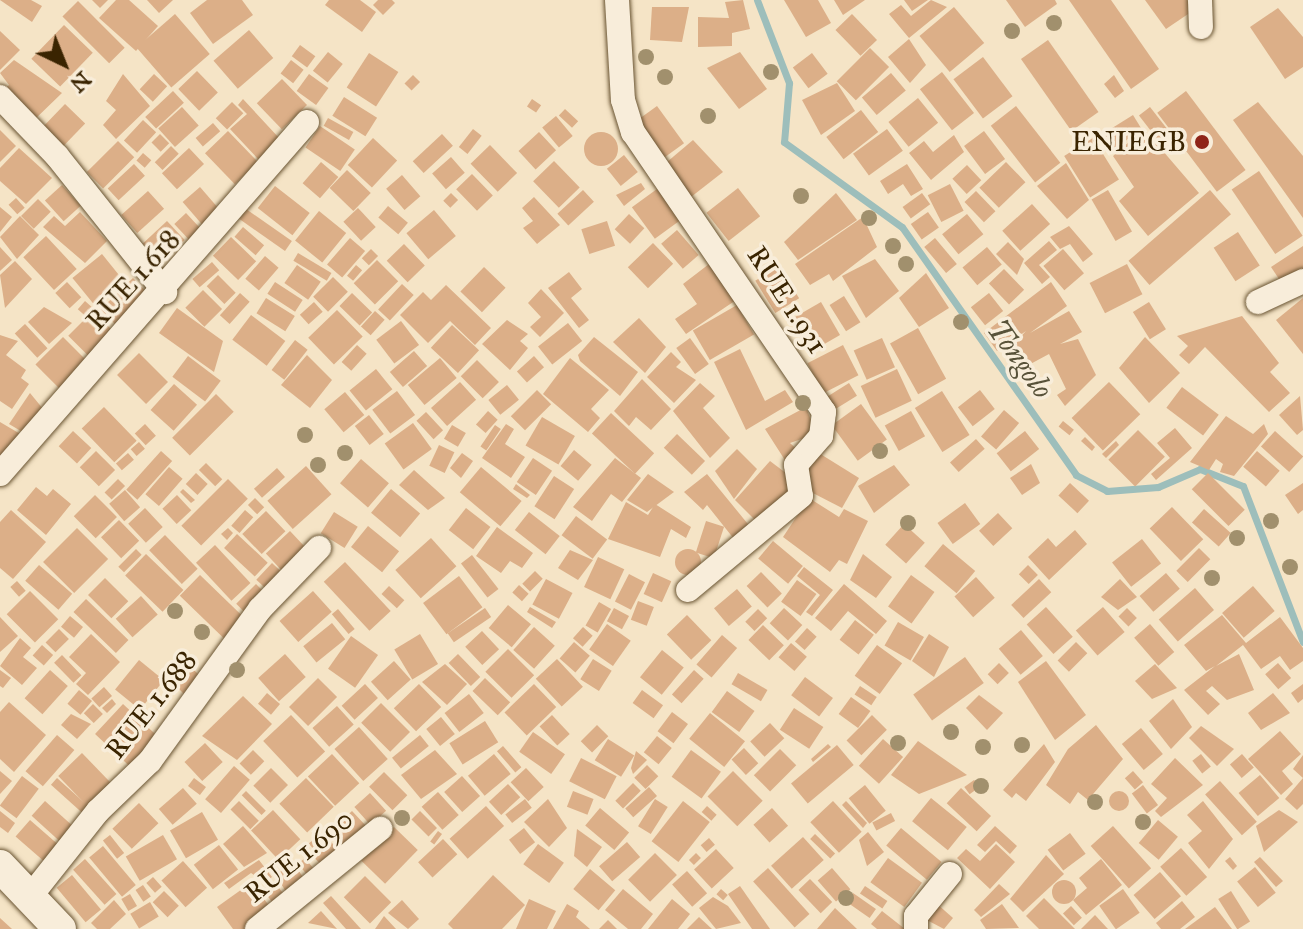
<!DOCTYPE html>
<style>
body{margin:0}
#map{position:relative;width:1303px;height:929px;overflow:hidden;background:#f5e4c6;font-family:"IM FELL Great Primer",serif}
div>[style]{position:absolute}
.stream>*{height:7px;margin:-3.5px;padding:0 3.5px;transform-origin:3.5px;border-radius:3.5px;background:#9dbebb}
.building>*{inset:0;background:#dcaf88;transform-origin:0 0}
.round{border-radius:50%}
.roads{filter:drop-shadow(0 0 2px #695432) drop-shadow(0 0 2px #695432)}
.street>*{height:24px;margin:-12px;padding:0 12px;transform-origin:12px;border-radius:12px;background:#f8edda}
.secondary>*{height:32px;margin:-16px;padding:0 16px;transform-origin:16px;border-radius:16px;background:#f8edda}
.trees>*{width:16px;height:16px;margin:-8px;border-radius:50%;background:#a1906d}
.dots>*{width:22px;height:22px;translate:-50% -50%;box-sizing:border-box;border:4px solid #f8edda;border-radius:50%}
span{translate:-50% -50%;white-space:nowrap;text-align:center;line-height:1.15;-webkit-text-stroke:7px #f8edda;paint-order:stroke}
.poi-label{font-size:28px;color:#3a2401}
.right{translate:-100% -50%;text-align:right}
.street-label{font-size:28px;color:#3a2401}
.water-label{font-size:30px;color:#585239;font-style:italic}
.north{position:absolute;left:24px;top:24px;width:80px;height:80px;-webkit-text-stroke:6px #f8edda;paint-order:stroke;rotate:137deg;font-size:22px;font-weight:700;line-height:32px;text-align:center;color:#3a2401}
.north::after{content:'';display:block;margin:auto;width:28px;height:36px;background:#3a2401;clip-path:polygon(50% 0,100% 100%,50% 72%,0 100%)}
</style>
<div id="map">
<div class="stream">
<div style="left:757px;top:0;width:89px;rotate:68.9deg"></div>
<div style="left:789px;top:83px;width:59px;rotate:94.8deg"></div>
<div style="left:784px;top:142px;width:145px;rotate:35.8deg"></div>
<div style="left:902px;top:227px;width:303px;rotate:54.9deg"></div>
<div style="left:1076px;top:475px;width:35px;rotate:27deg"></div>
<div style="left:1107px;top:491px;width:51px;rotate:-4.5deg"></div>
<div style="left:1158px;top:487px;width:46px;rotate:-23.2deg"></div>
<div style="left:1200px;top:469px;width:46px;rotate:21.6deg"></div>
<div style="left:1243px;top:486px;width:167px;rotate:69deg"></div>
</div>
<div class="building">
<div style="clip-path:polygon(0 0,31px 0,42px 6px,32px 22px)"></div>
<div style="clip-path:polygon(92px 0,108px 0,100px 8px)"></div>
<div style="clip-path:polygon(116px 0,129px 0,158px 26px,136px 51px,99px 18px)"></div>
<div style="clip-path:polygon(147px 0,173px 0,159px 13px)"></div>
<div style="clip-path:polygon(207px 0,242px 0,253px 15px,213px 44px,190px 13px)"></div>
<div style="clip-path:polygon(329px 0,360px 0,376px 12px,362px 32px,325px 5px)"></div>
<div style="clip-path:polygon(378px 0,392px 0,395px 3px,383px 15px,373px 5px)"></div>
<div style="clip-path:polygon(743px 0,750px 29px,732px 33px,732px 46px,698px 47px,698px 17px,729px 18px,725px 2px)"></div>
<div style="clip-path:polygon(784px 0,818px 0,831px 23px,806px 37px)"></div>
<div style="clip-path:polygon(834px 0,865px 0,843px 15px)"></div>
<div style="clip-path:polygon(904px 0,928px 0,912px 11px)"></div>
<div style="clip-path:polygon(931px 0,947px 7px,909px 38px,889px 14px,901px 5px,911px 16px)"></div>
<div style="clip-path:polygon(1006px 0,1055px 0,1057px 4px,1025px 27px)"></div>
<div style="clip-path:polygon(1069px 0,1111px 0,1159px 69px,1131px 89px)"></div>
<div style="clip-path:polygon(1145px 0,1187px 0,1194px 10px,1166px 29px)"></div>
<div style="left:78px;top:1px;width:66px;height:22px;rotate:45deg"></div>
<div style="clip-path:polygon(652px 7px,689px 7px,682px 42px,650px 40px)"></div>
<div style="left:954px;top:7px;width:47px;height:45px;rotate:50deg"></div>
<div style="clip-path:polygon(1278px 8px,1303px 37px,1303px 67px,1285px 79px,1250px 27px)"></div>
<div style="left:175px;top:14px;width:53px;height:51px;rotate:49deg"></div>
<div style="left:852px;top:14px;width:36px;height:23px;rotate:46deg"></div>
<div style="left:64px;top:25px;width:40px;height:47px;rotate:44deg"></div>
<div style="left:249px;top:30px;width:37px;height:47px;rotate:49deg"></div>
<div style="clip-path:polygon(0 31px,20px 50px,0 70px)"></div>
<div style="clip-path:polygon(909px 39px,926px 65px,910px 83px,888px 57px)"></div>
<div style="left:1048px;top:40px;width:88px;height:33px;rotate:55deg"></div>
<div style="left:300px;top:45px;width:19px;height:14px;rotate:36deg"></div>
<div style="left:870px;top:48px;width:27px;height:47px;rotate:45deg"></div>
<div style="left:328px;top:52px;width:19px;height:24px;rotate:39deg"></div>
<div style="clip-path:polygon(740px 52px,767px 89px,739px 109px,707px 68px)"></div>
<div style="left:369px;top:53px;width:35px;height:41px;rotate:33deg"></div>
<div style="left:812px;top:53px;width:26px;height:24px;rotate:53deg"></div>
<div style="left:983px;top:57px;width:49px;height:37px;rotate:53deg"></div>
<div style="clip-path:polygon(14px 60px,62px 93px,32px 122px,2px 91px,9px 85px,0 73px)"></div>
<div style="left:291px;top:60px;width:16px;height:17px;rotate:38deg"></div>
<div style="left:197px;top:71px;width:30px;height:26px;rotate:46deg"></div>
<div style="left:942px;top:72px;width:52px;height:28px;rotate:52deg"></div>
<div style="left:891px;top:73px;width:23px;height:38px;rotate:50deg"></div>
<div style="clip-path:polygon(123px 74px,150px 106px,116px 139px,103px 125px,116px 110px,106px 101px)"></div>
<div style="left:154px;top:74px;width:18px;height:21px;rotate:43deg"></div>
<div style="left:309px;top:74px;width:24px;height:21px;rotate:36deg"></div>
<div style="left:413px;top:75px;width:10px;height:12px;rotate:45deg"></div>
<div style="clip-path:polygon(1114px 75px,1124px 91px,1115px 98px,1104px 84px)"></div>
<div style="left:282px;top:79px;width:36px;height:35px;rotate:46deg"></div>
<div style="clip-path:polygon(837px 83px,855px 111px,821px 135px,802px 100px)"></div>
<div style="left:173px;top:91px;width:16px;height:38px;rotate:47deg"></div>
<div style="left:1186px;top:91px;width:99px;height:36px;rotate:53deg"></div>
<div style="left:344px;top:97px;width:39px;height:22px;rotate:32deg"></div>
<div style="left:918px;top:98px;width:32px;height:38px;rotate:51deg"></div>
<div style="clip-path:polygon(243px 99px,280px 139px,258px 159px,230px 129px,247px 114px,238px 105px)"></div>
<div style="left:532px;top:99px;width:11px;height:9px;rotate:34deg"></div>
<div style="left:232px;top:102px;width:16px;height:23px;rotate:45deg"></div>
<div style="clip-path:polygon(1258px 102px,1303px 156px,1303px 218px,1233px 120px)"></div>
<div style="left:65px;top:104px;width:28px;height:34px;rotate:44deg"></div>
<div style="left:657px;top:106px;width:46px;height:26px;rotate:54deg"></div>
<div style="left:1016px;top:106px;width:72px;height:32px;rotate:52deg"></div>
<div style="left:182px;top:107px;width:25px;height:32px;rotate:48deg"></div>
<div style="left:1150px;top:107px;width:34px;height:14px;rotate:52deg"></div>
<div style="left:565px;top:109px;width:18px;height:9px;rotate:43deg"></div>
<div style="left:861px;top:110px;width:28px;height:44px;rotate:52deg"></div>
<div style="clip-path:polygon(1133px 115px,1141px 128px,1111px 153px,1101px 135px)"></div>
<div style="left:556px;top:116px;width:26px;height:18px;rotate:50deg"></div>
<div style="left:328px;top:118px;width:29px;height:9px;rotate:29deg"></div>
<div style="left:143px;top:120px;width:18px;height:28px;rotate:43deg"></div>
<div style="left:213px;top:123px;width:11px;height:23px;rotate:49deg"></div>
<div style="left:320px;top:126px;width:42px;height:26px;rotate:34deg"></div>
<div style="left:473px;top:129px;width:11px;height:23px;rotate:38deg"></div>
<div style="left:887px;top:129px;width:27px;height:42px;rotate:54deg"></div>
<div style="clip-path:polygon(1144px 129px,1199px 193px,1148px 236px,1119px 201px,1134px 187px,1113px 156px)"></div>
<div style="clip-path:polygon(0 130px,16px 146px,0 162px)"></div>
<div style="left:228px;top:131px;width:43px;height:32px;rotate:46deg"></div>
<div style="left:984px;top:131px;width:35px;height:25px;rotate:53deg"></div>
<div class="round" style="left:584px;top:132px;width:34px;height:34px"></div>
<div style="left:539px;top:132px;width:25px;height:28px;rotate:47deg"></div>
<div style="left:160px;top:134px;width:13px;height:12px;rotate:45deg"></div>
<div style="left:442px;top:134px;width:16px;height:40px;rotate:47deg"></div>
<div style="clip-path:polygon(954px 135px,964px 152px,931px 180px,909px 153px,924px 141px,933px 152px)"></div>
<div style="left:373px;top:138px;width:33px;height:37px;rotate:43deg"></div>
<div style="left:1093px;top:138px;width:49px;height:34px;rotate:58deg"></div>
<div style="clip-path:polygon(693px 140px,723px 172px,691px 197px,667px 162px)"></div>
<div style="left:118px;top:141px;width:23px;height:44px;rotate:45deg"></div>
<div style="left:490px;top:145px;width:39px;height:27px;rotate:46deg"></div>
<div style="left:171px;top:146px;width:11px;height:23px;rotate:45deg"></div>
<div style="clip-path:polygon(19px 148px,52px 178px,26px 204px,0 181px,0 168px)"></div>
<div style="left:189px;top:148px;width:22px;height:37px;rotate:47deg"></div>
<div style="left:143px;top:153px;width:11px;height:10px;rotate:41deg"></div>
<div style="left:624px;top:155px;width:22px;height:22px;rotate:51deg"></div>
<div style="left:451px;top:157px;width:21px;height:25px;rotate:49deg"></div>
<div style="left:554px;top:161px;width:37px;height:29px;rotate:46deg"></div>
<div style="left:321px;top:162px;width:23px;height:28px;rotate:41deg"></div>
<div style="left:1006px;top:162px;width:28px;height:37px;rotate:46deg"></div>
<div style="clip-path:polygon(1066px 163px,1089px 200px,1067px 219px,1037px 186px)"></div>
<div style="left:134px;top:164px;width:16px;height:36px;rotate:47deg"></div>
<div style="clip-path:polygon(907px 164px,923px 189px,911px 196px,903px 184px,888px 194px,880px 181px)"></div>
<div style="left:967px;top:165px;width:21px;height:20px;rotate:47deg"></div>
<div style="left:347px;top:170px;width:33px;height:25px;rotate:44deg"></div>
<div style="left:1259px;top:171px;width:78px;height:33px;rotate:56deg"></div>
<div style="left:472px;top:174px;width:30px;height:22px;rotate:46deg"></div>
<div style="left:402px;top:175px;width:28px;height:21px;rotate:49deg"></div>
<div style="clip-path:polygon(641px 183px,645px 189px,624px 206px,616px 195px)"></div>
<div style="left:950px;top:184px;width:30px;height:25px;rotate:63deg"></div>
<div style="left:62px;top:185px;width:28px;height:23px;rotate:48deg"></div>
<div style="left:275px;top:186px;width:44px;height:28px;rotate:38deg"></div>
<div style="left:200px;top:187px;width:30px;height:23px;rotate:49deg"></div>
<div style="left:738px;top:188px;width:36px;height:40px;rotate:52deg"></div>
<div style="left:657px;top:189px;width:39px;height:31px;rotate:54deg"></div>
<div style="left:583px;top:190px;width:16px;height:35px;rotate:47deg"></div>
<div style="left:1108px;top:190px;width:48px;height:19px;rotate:60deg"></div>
<div style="left:1210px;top:190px;width:32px;height:108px;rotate:49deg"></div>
<div style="left:148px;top:191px;width:24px;height:36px;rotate:48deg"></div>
<div style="left:976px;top:191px;width:28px;height:16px;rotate:46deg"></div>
<div style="left:451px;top:193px;width:10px;height:11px;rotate:45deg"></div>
<div style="clip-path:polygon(836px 193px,857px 220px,798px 260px,784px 242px)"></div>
<div style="left:922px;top:193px;width:14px;height:24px;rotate:54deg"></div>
<div style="clip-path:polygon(534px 197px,560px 225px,537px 244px,523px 228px,533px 221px,522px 208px)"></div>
<div style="left:16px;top:198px;width:13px;height:10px;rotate:48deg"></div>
<div style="left:38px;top:199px;width:18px;height:24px;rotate:45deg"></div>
<div style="left:1032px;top:204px;width:27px;height:40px;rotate:48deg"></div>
<div style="left:388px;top:206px;width:26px;height:15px;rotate:40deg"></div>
<div style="clip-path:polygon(0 207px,12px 217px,0 232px)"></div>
<div style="left:358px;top:208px;width:26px;height:20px;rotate:47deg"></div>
<div style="left:246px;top:209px;width:56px;height:12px;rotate:35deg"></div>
<div style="left:434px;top:210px;width:34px;height:36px;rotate:50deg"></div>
<div style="left:319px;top:211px;width:35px;height:38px;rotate:39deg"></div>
<div style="clip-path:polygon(80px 212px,107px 241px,85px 263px,43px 227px,54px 216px,65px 226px)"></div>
<div style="left:928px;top:212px;width:19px;height:21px;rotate:55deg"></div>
<div style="left:186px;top:213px;width:26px;height:16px;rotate:47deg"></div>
<div style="left:629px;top:214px;width:21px;height:21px;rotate:43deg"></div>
<div style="left:967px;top:214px;width:26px;height:32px;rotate:51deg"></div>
<div style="clip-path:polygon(20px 216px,39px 235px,17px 259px,0 237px)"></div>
<div style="clip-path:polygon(863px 217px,877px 247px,833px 281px,829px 274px,810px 285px,795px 264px)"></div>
<div style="left:167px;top:221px;width:26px;height:33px;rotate:47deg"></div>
<div style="left:607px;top:221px;width:26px;height:27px;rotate:72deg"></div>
<div style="clip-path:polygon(1069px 226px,1093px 254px,1083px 262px,1070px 244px,1060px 249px,1050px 237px)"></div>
<div style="left:243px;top:227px;width:28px;height:13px;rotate:41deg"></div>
<div style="left:677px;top:230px;width:33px;height:21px;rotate:49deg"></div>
<div style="left:1238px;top:232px;width:40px;height:29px;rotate:57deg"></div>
<div style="left:46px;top:236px;width:45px;height:31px;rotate:47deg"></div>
<div style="left:231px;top:237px;width:35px;height:26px;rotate:44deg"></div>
<div style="left:350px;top:238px;width:20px;height:35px;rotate:41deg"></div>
<div style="left:935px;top:238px;width:34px;height:14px;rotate:50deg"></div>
<div style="clip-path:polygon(1049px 241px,1057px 250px,1039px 265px,1050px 277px,1042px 284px,1024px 263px)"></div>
<div style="clip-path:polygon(1008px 242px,1024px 259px,1017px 275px,996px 254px)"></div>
<div style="left:653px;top:243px;width:29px;height:35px;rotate:46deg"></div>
<div style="left:404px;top:244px;width:30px;height:24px;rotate:46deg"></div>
<div style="clip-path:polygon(1303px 246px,1303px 281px,1287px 291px,1271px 267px)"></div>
<div style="clip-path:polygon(0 247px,12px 260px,0 271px)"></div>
<div style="left:987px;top:247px;width:23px;height:32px;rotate:50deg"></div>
<div style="left:371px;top:249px;width:10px;height:13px;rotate:45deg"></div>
<div style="left:1063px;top:249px;width:32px;height:26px;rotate:49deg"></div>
<div style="left:298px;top:253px;width:39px;height:9px;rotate:31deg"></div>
<div style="left:102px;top:254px;width:33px;height:38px;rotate:51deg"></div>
<div style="left:265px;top:256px;width:18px;height:30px;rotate:41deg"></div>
<div style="clip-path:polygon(875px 259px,899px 291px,866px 318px,842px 276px)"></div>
<div style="left:377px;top:260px;width:30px;height:33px;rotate:45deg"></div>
<div style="clip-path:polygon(15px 261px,32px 279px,5px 308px,0 275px)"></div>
<div style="clip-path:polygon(713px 261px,739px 298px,686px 334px,675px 319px,697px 304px,683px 284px)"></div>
<div style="left:212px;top:262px;width:11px;height:26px;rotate:49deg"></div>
<div style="left:1127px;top:264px;width:34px;height:42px;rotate:63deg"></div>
<div style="left:297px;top:265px;width:29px;height:22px;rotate:35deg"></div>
<div style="left:356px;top:265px;width:8px;height:14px;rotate:40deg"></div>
<div style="left:779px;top:266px;width:38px;height:28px;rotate:58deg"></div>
<div style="left:484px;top:267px;width:30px;height:34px;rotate:44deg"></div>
<div style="left:1004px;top:269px;width:29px;height:21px;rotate:46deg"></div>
<div style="clip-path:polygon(569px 272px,582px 289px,571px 298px,589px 320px,579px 328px,548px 288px)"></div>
<div style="clip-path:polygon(926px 273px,949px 308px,919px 327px,899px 298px)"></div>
<div style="left:218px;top:275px;width:25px;height:16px;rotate:45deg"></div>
<div style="left:333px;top:277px;width:21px;height:28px;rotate:45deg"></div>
<div style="left:133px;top:278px;width:30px;height:45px;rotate:46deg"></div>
<div style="left:67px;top:282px;width:21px;height:16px;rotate:47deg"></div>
<div style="left:275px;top:282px;width:33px;height:14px;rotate:33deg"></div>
<div style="clip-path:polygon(1051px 282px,1067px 306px,1030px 333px,1069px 311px,1082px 332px,1060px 344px,1078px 339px,1096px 375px,1065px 406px,1057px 395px,1066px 389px,1049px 354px,1023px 368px,1010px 348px,1026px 331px,997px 351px,984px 333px)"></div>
<div style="left:402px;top:284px;width:16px;height:35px;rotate:43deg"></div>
<div style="clip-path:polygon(446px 285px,491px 328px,475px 345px,450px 321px,428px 343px,400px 315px,423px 292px,431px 300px)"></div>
<div style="clip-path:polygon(541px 289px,564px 313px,540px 337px,530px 327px,541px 317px,528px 303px)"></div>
<div style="left:203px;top:290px;width:27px;height:25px;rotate:45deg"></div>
<div style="left:240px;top:293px;width:13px;height:30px;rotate:42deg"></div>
<div style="left:352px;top:293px;width:28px;height:18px;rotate:44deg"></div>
<div style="left:989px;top:293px;width:23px;height:23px;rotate:52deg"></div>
<div style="left:844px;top:296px;width:31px;height:17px;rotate:58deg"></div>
<div style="left:266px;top:298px;width:34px;height:18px;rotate:32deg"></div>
<div style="clip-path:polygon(1303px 298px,1303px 354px,1276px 320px)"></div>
<div style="left:85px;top:301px;width:9px;height:11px;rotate:41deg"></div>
<div style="left:314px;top:302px;width:13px;height:19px;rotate:48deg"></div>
<div style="left:821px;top:302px;width:38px;height:30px;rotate:60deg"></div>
<div style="left:1149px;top:302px;width:32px;height:19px;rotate:58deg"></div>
<div style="left:737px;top:305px;width:34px;height:51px;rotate:60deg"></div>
<div style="clip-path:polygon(44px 307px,72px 323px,49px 344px,28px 322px)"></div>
<div style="clip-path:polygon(177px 308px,223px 341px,214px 372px,159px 333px)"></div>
<div style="left:337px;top:310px;width:37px;height:40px;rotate:46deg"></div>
<div style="left:93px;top:311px;width:34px;height:35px;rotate:45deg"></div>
<div style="left:375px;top:311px;width:13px;height:21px;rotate:42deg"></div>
<div style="left:251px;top:315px;width:43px;height:31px;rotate:37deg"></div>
<div style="clip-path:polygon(1242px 316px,1279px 363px,1270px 372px,1290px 393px,1269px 412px,1205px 347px,1189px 364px,1179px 355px,1188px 346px,1177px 336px)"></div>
<div style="clip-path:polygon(639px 318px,666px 347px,645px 373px,613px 342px)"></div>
<div style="clip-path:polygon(507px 320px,528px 334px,520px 341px,528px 348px,510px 370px,482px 344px)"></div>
<div style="left:401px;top:321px;width:30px;height:31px;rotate:53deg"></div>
<div style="left:568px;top:323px;width:23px;height:38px;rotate:52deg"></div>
<div style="left:25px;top:324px;width:33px;height:14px;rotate:47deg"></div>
<div style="left:452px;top:325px;width:37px;height:31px;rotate:43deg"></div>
<div style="left:918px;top:328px;width:58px;height:32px;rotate:61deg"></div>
<div style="clip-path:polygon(0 335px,18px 341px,6px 355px,26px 370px,21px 378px,29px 384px,12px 409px,0 401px)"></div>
<div style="left:63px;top:337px;width:42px;height:39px;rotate:45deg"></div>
<div style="clip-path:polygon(594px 337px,638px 372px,620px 396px,580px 361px,578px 355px)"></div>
<div style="clip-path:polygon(1145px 337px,1180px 373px,1149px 403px,1119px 368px)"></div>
<div style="left:690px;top:338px;width:32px;height:17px;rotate:54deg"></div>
<div style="left:882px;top:338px;width:32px;height:31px;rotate:66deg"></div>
<div style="left:295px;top:340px;width:16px;height:38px;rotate:38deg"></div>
<div style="left:357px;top:345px;width:13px;height:23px;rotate:42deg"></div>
<div style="left:843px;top:345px;width:34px;height:40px;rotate:63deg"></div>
<div style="clip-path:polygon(740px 349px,765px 401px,785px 390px,793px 402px,746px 430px,714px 362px)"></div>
<div style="left:414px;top:351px;width:20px;height:32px;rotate:49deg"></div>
<div style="clip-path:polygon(671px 352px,681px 362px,676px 367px,696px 380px,674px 403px,647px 377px)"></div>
<div style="left:139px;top:353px;width:41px;height:31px;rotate:45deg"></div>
<div style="clip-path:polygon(307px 355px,332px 380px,310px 408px,281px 385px)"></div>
<div style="left:188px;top:356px;width:41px;height:26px;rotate:37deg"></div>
<div style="left:534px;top:356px;width:15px;height:23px;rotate:48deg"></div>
<div style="left:440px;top:358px;width:26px;height:42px;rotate:50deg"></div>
<div style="clip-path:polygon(570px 358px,609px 390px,591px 409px,600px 418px,588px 432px,543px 394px)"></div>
<div style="left:477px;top:360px;width:31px;height:23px;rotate:45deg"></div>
<div style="left:376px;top:369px;width:26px;height:34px;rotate:51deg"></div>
<div style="left:897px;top:369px;width:35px;height:40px;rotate:65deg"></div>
<div style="clip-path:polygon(642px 379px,671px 409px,651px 430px,636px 417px,629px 426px,614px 411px)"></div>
<div style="left:460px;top:382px;width:24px;height:39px;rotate:48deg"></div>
<div style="left:1109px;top:382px;width:45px;height:52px;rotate:46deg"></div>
<div style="clip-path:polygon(700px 383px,715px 396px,703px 408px,730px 438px,710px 458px,673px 411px)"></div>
<div style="left:849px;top:383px;width:15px;height:30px;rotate:58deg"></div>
<div style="left:174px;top:384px;width:31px;height:35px;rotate:42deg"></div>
<div style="left:507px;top:385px;width:19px;height:24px;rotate:51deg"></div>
<div style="left:1182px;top:387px;width:46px;height:26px;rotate:37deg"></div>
<div style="left:537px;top:390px;width:20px;height:37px;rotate:45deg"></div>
<div style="left:980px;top:390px;width:24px;height:28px;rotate:52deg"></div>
<div style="left:397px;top:391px;width:30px;height:31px;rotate:53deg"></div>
<div style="left:942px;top:391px;width:52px;height:32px;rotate:58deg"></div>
<div style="left:345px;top:392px;width:30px;height:27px;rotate:50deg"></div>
<div style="clip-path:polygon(30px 393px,48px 415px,31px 437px,9px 424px)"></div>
<div style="left:216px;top:394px;width:25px;height:62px;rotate:45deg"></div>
<div style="clip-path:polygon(1300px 396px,1303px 430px,1297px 435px,1279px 415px)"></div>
<div style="left:861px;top:404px;width:44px;height:36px;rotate:54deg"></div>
<div style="left:104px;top:407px;width:47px;height:31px;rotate:46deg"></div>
<div style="clip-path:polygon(806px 407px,816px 434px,790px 443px,803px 455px,790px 468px,765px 429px)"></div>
<div style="left:1004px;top:410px;width:20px;height:35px;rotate:41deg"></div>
<div style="left:488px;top:411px;width:13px;height:18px;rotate:42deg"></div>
<div style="left:911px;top:411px;width:29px;height:30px;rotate:61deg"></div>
<div style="left:426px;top:412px;width:25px;height:13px;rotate:47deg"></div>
<div style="left:611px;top:413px;width:59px;height:28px;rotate:43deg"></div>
<div style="left:369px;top:415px;width:24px;height:18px;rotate:52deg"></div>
<div style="clip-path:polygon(1226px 416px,1253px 434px,1264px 424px,1268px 434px,1234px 476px,1220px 472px,1223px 464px,1216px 459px,1209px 470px,1190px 462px)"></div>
<div style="left:542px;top:417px;width:38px;height:33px;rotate:30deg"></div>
<div style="left:1063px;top:421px;width:14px;height:7px;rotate:39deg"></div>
<div style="clip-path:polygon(0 422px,22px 435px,0 459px)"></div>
<div style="left:413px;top:423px;width:32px;height:35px;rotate:54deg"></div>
<div style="left:145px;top:424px;width:16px;height:14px;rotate:47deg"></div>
<div style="clip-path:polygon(506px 424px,514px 429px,505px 444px,525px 457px,511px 478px,482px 458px)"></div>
<div style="left:452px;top:425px;width:16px;height:16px;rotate:30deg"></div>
<div style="left:495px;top:425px;width:7px;height:26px;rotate:34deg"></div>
<div style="clip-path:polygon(1175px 428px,1192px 448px,1156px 480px,1151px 474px,1170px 458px,1157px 443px)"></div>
<div style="left:1138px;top:430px;width:38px;height:42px;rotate:45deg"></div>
<div style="left:73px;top:431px;width:25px;height:21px;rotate:43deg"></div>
<div style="left:1025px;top:431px;width:23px;height:36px;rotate:52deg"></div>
<div style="left:1275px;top:431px;width:38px;height:21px;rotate:42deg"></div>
<div style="left:677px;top:434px;width:39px;height:19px;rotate:44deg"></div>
<div style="clip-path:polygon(1085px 437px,1095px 447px,1092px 451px,1081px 441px)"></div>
<div style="left:976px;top:439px;width:13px;height:35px;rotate:48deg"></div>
<div style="clip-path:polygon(1116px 441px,1119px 445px,1106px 458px,1102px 454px)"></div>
<div style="left:139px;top:442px;width:9px;height:11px;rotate:49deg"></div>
<div style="left:439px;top:445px;width:17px;height:23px;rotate:25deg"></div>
<div style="clip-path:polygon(737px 449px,757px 469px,734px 499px,715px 471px)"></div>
<div style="left:574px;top:450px;width:23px;height:21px;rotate:40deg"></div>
<div style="clip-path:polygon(814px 450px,859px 478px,842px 508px,807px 490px,797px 471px)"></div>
<div style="left:96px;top:451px;width:27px;height:23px;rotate:45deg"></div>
<div style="left:161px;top:451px;width:15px;height:52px;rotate:42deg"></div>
<div style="left:1257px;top:451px;width:30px;height:21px;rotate:41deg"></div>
<div style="left:128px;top:453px;width:9px;height:16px;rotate:49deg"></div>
<div style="clip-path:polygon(462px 453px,473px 461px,461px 478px,450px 468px)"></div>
<div style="left:533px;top:458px;width:23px;height:29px;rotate:34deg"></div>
<div style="clip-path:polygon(615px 458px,641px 478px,622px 502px,611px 494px,592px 521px,573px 507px)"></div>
<div style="left:361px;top:459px;width:37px;height:32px;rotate:41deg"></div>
<div style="clip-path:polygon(770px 461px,799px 483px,764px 529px,735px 500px)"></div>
<div style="left:206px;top:463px;width:23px;height:10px;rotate:45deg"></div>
<div style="clip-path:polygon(1031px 464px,1040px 483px,1022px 495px,1010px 478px)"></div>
<div style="clip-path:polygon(894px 465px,910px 485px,874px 513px,858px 486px)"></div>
<div style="left:306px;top:466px;width:38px;height:52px;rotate:48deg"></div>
<div style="left:169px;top:467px;width:18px;height:36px;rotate:41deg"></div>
<div style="left:481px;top:467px;width:53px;height:33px;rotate:40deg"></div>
<div style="left:277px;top:468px;width:12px;height:31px;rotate:48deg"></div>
<div style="clip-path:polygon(414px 470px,445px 498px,428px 510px,399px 485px)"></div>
<div style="left:196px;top:473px;width:16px;height:15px;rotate:43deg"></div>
<div style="left:1208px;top:473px;width:52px;height:23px;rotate:45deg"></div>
<div style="clip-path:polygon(648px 474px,674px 492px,647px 512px,627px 500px)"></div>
<div style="clip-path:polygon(707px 474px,752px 529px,738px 544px,707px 505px,703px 510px,684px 492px)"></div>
<div style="left:554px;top:476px;width:24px;height:36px;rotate:33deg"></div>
<div style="left:118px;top:479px;width:10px;height:19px;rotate:45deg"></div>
<div style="left:228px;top:479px;width:28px;height:66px;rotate:45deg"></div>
<div style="left:1070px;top:483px;width:26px;height:17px;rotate:43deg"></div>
<div style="clip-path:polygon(1303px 483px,1303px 510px,1298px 514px,1285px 495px)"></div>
<div style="clip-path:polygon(516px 484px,530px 495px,527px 498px,513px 489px)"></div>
<div style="clip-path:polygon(36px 487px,47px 496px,53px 489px,71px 504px,46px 535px,17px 510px)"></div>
<div style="clip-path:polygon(183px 489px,195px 500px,191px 503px,180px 492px)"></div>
<div style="left:391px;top:489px;width:38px;height:31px;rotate:40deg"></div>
<div style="left:125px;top:490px;width:23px;height:21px;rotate:49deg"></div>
<div style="left:95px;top:495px;width:31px;height:30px;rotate:45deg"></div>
<div style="left:177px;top:495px;width:21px;height:20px;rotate:47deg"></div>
<div style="left:255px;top:498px;width:13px;height:10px;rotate:45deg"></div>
<div style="clip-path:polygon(809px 498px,839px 517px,844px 509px,868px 521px,847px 564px,839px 560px,830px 572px,783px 537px)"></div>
<div style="clip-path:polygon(626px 502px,648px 515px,655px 504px,691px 527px,686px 538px,671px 529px,660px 557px,608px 539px)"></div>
<div style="left:965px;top:503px;width:26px;height:34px;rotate:54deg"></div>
<div style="left:1172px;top:507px;width:45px;height:31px;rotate:46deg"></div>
<div style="left:145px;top:508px;width:26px;height:23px;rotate:47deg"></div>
<div style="left:466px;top:508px;width:31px;height:28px;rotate:38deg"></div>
<div style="left:1204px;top:509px;width:36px;height:18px;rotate:42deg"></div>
<div style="clip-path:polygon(11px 510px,46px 542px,13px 579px,0 568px,0 522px)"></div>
<div style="left:245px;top:510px;width:11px;height:21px;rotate:41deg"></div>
<div style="left:266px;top:511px;width:28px;height:33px;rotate:46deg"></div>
<div style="left:334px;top:512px;width:28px;height:25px;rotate:32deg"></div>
<div style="left:529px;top:512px;width:39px;height:23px;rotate:38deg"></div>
<div style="left:998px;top:513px;width:21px;height:26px;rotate:47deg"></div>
<div style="left:576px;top:516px;width:39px;height:24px;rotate:37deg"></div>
<div style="left:119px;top:520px;width:29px;height:25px;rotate:46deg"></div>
<div style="left:706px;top:521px;width:19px;height:33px;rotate:18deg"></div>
<div style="left:904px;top:524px;width:28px;height:28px;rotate:42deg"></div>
<div style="left:368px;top:526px;width:40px;height:27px;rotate:39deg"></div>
<div style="clip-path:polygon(497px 527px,533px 553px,522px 568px,510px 561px,501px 573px,476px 556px)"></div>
<div style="left:77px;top:528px;width:44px;height:48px;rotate:45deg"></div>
<div style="clip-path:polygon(228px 528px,233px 533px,227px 540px,221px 534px)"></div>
<div style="clip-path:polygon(1075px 530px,1087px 544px,1049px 580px,1028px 557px,1048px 538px,1056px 547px)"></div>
<div style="left:290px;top:531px;width:23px;height:33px;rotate:47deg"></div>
<div style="left:237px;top:534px;width:42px;height:19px;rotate:43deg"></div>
<div style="left:165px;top:535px;width:47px;height:22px;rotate:46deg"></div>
<div style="left:431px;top:538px;width:38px;height:48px;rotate:48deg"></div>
<div style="left:1142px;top:539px;width:31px;height:38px;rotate:52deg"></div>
<div style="left:773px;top:541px;width:39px;height:23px;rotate:40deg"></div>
<div style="left:943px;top:544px;width:42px;height:29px;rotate:40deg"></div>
<div style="left:215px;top:545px;width:52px;height:26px;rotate:47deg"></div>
<div style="left:1199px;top:548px;width:16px;height:32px;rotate:45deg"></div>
<div class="round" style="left:675px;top:549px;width:26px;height:26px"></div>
<div style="left:136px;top:549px;width:8px;height:25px;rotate:45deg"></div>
<div style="clip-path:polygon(570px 550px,593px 560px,578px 580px,558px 568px)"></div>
<div style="left:146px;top:554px;width:52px;height:30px;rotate:44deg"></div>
<div style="clip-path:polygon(863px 554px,892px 577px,876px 598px,850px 580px)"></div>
<div style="left:472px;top:555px;width:43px;height:14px;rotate:52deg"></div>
<div style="left:598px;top:557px;width:29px;height:33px;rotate:25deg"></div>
<div style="left:345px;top:562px;width:67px;height:29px;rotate:47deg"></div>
<div style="left:272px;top:563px;width:18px;height:23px;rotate:43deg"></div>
<div style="left:39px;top:565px;width:44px;height:21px;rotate:41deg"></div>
<div style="left:1028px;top:565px;width:14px;height:13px;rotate:45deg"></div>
<div style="clip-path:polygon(804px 567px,833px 590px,812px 616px,806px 612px,820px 595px,797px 576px)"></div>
<div style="left:535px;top:571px;width:11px;height:18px;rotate:45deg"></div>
<div style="left:761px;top:572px;width:30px;height:20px;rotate:46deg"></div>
<div style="left:653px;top:573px;width:20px;height:23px;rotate:24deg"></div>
<div style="left:1166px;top:573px;width:21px;height:35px;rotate:49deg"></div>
<div style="left:629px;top:574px;width:18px;height:31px;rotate:27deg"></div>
<div style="left:200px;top:575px;width:64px;height:29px;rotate:44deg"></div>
<div style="left:911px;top:575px;width:29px;height:39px;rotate:36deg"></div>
<div style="left:459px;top:576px;width:39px;height:45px;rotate:53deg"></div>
<div style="left:976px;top:577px;width:28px;height:29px;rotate:48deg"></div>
<div style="left:105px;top:578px;width:33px;height:24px;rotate:45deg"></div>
<div style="left:546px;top:579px;width:30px;height:29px;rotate:28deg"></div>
<div style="left:1039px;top:579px;width:18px;height:38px;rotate:47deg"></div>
<div style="clip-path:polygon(1120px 579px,1137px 597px,1118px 610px,1101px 597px)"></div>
<div style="left:797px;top:580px;width:24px;height:27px;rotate:36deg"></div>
<div style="left:17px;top:581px;width:13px;height:9px;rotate:48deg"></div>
<div style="left:256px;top:584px;width:14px;height:28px;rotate:45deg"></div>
<div style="clip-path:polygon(844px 584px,887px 621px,876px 634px,848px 611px,831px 631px,815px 618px)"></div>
<div style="left:519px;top:585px;width:13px;height:10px;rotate:42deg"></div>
<div style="left:389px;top:586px;width:21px;height:11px;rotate:43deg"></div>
<div style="left:1253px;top:586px;width:33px;height:41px;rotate:49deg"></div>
<div style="left:1195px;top:588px;width:29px;height:48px;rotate:49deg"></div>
<div style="left:737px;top:589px;width:23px;height:30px;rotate:50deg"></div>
<div style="left:30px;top:591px;width:40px;height:33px;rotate:45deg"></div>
<div style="left:313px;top:591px;width:28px;height:45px;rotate:48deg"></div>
<div style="left:141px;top:596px;width:25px;height:34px;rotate:48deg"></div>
<div style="left:86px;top:599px;width:59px;height:18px;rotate:44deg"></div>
<div style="left:638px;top:601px;width:17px;height:20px;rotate:21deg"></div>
<div style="left:599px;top:602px;width:14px;height:27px;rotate:30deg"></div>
<div style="left:508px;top:605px;width:30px;height:30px;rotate:40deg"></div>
<div style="clip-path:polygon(530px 607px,556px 622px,552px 628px,527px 612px)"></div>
<div style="left:1046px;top:607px;width:40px;height:26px;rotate:48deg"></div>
<div style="left:1103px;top:607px;width:33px;height:36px;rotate:49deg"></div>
<div style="left:485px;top:608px;width:11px;height:45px;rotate:56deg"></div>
<div style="left:614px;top:608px;width:17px;height:15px;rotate:28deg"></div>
<div style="left:784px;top:608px;width:25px;height:21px;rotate:43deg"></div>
<div style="left:1127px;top:608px;width:14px;height:12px;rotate:45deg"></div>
<div style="left:338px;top:609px;width:26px;height:8px;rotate:50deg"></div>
<div style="left:758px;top:609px;width:13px;height:18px;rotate:45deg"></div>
<div style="left:687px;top:615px;width:35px;height:28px;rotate:46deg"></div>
<div style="clip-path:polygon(1222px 615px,1246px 643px,1280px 617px,1303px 648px,1303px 661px,1290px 670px,1280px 656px,1261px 669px,1243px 645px,1216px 666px,1239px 654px,1254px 690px,1227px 700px,1212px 686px,1206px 691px,1220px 704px,1208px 715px,1184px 690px,1215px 666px,1206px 671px,1184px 645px)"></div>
<div style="left:70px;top:616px;width:17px;height:14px;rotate:40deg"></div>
<div style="clip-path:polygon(0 617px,18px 636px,0 652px)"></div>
<div style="left:855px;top:620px;width:24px;height:25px;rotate:38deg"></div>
<div style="left:898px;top:622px;width:30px;height:27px;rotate:30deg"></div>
<div style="left:332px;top:623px;width:21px;height:37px;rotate:51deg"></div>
<div style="left:607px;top:624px;width:29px;height:31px;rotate:35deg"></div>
<div style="left:1150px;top:624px;width:37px;height:21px;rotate:49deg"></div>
<div style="left:763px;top:625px;width:29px;height:21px;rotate:44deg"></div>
<div style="left:534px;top:627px;width:28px;height:31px;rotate:42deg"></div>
<div style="left:583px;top:627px;width:13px;height:15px;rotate:42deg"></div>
<div style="left:807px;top:628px;width:13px;height:18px;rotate:42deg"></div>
<div style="left:59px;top:629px;width:14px;height:19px;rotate:45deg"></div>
<div style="left:1021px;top:630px;width:34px;height:29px;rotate:50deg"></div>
<div style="left:482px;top:631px;width:25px;height:23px;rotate:47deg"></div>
<div style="clip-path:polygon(91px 634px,120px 662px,88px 695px,76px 684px,86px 673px,69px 657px)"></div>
<div style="left:420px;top:634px;width:35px;height:30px;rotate:59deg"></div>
<div style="clip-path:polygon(929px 634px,949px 647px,934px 677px,912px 661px)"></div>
<div style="left:722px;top:635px;width:20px;height:39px;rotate:41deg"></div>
<div style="left:351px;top:636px;width:33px;height:40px;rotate:35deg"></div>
<div style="clip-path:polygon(20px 638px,31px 648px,23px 657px,37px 668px,22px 685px,0 666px)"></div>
<div style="left:574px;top:642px;width:21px;height:22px;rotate:41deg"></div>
<div style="left:1076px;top:642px;width:16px;height:26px;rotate:45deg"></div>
<div style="left:791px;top:643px;width:21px;height:19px;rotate:41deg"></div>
<div style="left:42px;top:645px;width:15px;height:14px;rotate:42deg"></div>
<div style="left:877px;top:645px;width:31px;height:38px;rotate:36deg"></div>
<div style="left:508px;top:649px;width:37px;height:32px;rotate:45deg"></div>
<div style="left:662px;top:650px;width:28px;height:35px;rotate:39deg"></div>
<div style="left:285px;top:654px;width:31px;height:36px;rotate:48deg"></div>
<div style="left:458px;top:654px;width:32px;height:13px;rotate:46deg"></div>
<div style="left:62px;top:655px;width:28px;height:11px;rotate:46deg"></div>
<div style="left:180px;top:656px;width:30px;height:24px;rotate:45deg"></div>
<div style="left:965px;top:657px;width:32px;height:64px;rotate:54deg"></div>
<div style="left:557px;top:659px;width:38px;height:29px;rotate:47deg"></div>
<div style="left:593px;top:659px;width:22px;height:24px;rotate:32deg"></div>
<div style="left:139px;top:660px;width:32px;height:38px;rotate:39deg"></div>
<div style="left:394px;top:661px;width:25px;height:31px;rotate:48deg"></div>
<div style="clip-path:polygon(1046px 661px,1086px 715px,1055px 740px,1018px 682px)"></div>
<div style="left:999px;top:663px;width:14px;height:16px;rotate:45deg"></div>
<div style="left:1278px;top:663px;width:20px;height:17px;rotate:49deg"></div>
<div style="clip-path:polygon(445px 664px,467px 684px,447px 705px,422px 682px)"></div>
<div style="clip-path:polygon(1155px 664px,1177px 688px,1152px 699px,1135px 681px)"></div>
<div style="clip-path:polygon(0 670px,11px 678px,3px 688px,0 686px)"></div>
<div style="left:50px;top:670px;width:24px;height:38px;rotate:42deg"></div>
<div style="left:694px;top:670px;width:13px;height:33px;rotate:42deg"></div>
<div style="left:738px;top:673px;width:34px;height:13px;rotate:30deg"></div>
<div style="left:805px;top:677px;width:35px;height:23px;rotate:37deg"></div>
<div style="left:318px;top:678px;width:27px;height:41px;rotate:45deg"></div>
<div style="left:485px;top:678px;width:35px;height:18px;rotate:44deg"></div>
<div style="left:365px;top:684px;width:19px;height:32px;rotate:47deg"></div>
<div style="left:419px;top:684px;width:32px;height:35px;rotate:46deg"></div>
<div style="left:534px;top:684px;width:32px;height:41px;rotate:46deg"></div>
<div style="clip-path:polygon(1303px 684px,1303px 699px,1298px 703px,1291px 693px)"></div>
<div style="left:860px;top:686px;width:20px;height:10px;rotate:33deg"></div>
<div style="left:104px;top:687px;width:12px;height:17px;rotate:48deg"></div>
<div style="left:79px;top:690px;width:17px;height:18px;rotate:40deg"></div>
<div style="left:642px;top:690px;width:26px;height:16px;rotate:36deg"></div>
<div style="left:727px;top:691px;width:34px;height:26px;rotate:36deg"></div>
<div style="left:267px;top:693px;width:17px;height:14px;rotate:40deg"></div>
<div style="clip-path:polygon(1273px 693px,1290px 713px,1261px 730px,1248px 713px)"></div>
<div style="left:469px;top:694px;width:24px;height:31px;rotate:52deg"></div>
<div style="clip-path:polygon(979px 695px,1003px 713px,987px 730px,966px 708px)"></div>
<div style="clip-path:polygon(243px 696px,272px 724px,237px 760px,202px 736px)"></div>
<div style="left:851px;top:697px;width:24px;height:21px;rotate:36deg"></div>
<div style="clip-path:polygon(112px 699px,116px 704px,107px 713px,102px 708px)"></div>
<div style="clip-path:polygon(1173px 699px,1192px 727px,1171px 749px,1149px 721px)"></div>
<div style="clip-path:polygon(9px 702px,46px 735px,14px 772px,0 759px,0 712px)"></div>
<div style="left:381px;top:703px;width:41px;height:28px;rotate:45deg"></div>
<div style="left:93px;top:704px;width:14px;height:13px;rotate:45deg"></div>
<div style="left:123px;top:704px;width:52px;height:41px;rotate:43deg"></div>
<div style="left:337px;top:706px;width:25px;height:33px;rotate:48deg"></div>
<div style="left:794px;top:708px;width:35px;height:26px;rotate:33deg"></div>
<div style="left:672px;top:712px;width:20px;height:24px;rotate:37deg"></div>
<div style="left:710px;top:713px;width:45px;height:33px;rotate:39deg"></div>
<div style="clip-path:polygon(71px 714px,91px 724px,77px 739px,61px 725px)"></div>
<div style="left:291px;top:715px;width:50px;height:38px;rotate:47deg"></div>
<div style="left:552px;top:715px;width:26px;height:17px;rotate:47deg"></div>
<div style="left:872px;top:715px;width:21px;height:36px;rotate:45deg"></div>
<div style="left:441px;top:717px;width:22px;height:19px;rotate:51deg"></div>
<div style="left:485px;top:721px;width:25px;height:42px;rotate:58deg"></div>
<div style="left:770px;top:723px;width:21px;height:27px;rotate:47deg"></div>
<div style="left:597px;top:725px;width:16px;height:23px;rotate:45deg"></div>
<div style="clip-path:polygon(1096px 725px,1123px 759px,1088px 800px,1078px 792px,1070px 804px,1046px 785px,1068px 749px)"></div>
<div style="clip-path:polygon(1201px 726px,1234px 749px,1217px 766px,1189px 738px)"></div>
<div style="left:359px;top:727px;width:43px;height:33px;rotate:48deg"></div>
<div style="left:1141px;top:728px;width:34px;height:25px;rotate:50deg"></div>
<div style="clip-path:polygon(1280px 731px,1301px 754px,1282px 771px,1293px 784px,1281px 795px,1248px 759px)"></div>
<div style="left:533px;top:732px;width:39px;height:24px;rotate:35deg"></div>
<div style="left:57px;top:735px;width:23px;height:48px;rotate:41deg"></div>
<div style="left:420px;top:735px;width:14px;height:36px;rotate:51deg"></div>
<div style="left:657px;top:736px;width:19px;height:21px;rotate:39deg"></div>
<div style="left:608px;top:739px;width:31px;height:25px;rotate:32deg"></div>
<div style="left:883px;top:739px;width:27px;height:36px;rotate:42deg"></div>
<div style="clip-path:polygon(918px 741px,967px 775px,919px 794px,891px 775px)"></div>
<div style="left:205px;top:743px;width:26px;height:28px;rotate:47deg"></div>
<div style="clip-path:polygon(828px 744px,831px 747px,813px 762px,811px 759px)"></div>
<div style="clip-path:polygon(1044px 744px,1055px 762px,1026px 801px,1016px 793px,1012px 798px,1003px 790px)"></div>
<div style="left:837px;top:745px;width:26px;height:60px;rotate:50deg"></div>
<div style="left:503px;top:746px;width:28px;height:8px;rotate:49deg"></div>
<div style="left:744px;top:748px;width:21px;height:17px;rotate:47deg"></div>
<div style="left:780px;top:749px;width:23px;height:37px;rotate:45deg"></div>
<div style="left:253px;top:750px;width:16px;height:19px;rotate:45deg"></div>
<div style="clip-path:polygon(435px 750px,457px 774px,421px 799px,401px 775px)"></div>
<div style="left:691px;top:750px;width:37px;height:33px;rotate:36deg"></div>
<div style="clip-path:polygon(636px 751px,647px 760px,633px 774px,631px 768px)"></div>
<div style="left:82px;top:753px;width:42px;height:33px;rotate:46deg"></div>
<div style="left:332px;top:754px;width:40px;height:33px;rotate:47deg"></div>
<div style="left:494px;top:754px;width:26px;height:34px;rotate:50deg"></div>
<div style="left:1201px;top:754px;width:16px;height:11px;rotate:52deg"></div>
<div style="left:1242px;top:754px;width:18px;height:16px;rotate:49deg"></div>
<div style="clip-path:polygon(1303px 755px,1303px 778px,1293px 769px)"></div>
<div style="left:581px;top:758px;width:40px;height:26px;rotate:27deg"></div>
<div style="clip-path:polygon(1175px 758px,1203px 785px,1161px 817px,1155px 811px,1167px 798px,1151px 784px)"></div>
<div style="left:647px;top:765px;width:16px;height:18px;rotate:45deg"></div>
<div style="left:234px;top:766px;width:21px;height:44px;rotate:41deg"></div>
<div style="left:271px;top:768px;width:24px;height:25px;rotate:45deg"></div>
<div style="left:526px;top:768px;width:26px;height:21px;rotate:47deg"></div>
<div style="clip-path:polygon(0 771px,12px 781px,0 794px)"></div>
<div style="left:733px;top:771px;width:42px;height:36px;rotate:45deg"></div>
<div style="left:1133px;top:771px;width:15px;height:11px;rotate:48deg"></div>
<div style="left:384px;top:772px;width:33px;height:21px;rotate:45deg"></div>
<div style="left:1260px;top:775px;width:30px;height:28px;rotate:50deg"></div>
<div style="left:22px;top:776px;width:21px;height:37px;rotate:37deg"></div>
<div style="left:462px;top:776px;width:27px;height:24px;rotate:48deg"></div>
<div style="left:57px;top:778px;width:43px;height:9px;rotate:42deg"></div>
<div style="left:194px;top:778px;width:15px;height:10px;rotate:37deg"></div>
<div style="left:306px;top:778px;width:40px;height:37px;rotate:46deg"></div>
<div style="clip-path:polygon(1303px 778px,1303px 804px,1297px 810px,1285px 799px)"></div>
<div style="left:974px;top:780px;width:9px;height:12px;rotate:54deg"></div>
<div style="left:1220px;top:781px;width:55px;height:20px;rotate:48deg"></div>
<div style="left:633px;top:783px;width:11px;height:25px;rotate:45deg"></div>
<div style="left:508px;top:784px;width:18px;height:26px;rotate:47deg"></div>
<div style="left:865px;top:785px;width:33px;height:21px;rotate:51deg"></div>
<div style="left:1143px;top:785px;width:25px;height:14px;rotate:53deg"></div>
<div style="left:649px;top:787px;width:12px;height:32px;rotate:48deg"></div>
<div style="left:183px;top:788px;width:21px;height:32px;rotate:49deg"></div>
<div style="left:961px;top:788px;width:41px;height:21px;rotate:43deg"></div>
<div style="left:246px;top:791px;width:28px;height:6px;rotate:45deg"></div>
<div style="left:573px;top:791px;width:22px;height:17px;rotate:21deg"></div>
<div class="round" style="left:1109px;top:791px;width:20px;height:20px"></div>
<div style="left:438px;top:792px;width:31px;height:22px;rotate:48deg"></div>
<div style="left:370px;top:793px;width:24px;height:21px;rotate:48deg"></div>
<div style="left:931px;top:798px;width:46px;height:30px;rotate:39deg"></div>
<div style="left:525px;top:799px;width:11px;height:25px;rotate:52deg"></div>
<div style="clip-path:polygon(548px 799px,567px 828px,549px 847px,524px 822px)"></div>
<div style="left:655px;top:799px;width:15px;height:32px;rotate:32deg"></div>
<div style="left:45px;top:801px;width:43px;height:20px;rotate:42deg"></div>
<div style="left:239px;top:801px;width:28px;height:12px;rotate:45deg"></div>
<div style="left:683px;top:801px;width:34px;height:51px;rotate:38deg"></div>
<div style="left:833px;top:801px;width:42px;height:31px;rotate:47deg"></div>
<div style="clip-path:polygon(846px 801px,867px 823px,863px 828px,842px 805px)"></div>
<div style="clip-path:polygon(1203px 801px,1233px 839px,1209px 869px,1188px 843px,1202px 831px,1187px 815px)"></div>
<div style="left:139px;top:803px;width:28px;height:37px;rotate:46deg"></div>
<div style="left:486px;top:806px;width:27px;height:49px;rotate:48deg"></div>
<div style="left:707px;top:806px;width:13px;height:8px;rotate:42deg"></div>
<div style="left:600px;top:808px;width:38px;height:23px;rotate:40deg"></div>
<div style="left:772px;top:808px;width:24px;height:25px;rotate:48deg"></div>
<div style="left:273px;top:810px;width:40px;height:30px;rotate:47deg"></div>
<div style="clip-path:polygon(1279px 810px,1298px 822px,1264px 852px,1256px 826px)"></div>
<div style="clip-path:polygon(0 811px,15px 823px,8px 833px,0 827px)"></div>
<div style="left:352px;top:811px;width:23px;height:33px;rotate:47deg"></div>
<div style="left:420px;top:811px;width:24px;height:12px;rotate:45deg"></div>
<div style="left:202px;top:812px;width:32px;height:37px;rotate:60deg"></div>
<div style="left:891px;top:813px;width:9px;height:21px;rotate:63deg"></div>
<div style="left:30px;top:820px;width:43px;height:22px;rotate:41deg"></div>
<div style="left:1158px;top:820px;width:26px;height:30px;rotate:40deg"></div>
<div style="clip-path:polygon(243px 826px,267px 853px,244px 867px,223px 844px)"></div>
<div style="clip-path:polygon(995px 826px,1017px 846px,1010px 854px,996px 841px,985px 852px,977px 845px)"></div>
<div style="left:1113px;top:826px;width:57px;height:30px;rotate:48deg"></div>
<div style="left:394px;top:827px;width:33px;height:47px;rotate:44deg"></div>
<div style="left:524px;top:828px;width:18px;height:19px;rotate:52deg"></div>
<div style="left:901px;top:828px;width:53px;height:23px;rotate:40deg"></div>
<div style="clip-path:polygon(577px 829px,602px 847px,587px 867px,574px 856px)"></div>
<div style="left:438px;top:831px;width:5px;height:13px;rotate:37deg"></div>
<div style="clip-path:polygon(868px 832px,884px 852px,867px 866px,859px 840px)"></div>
<div style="left:1070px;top:833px;width:26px;height:28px;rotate:53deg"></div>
<div style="left:815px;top:834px;width:28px;height:7px;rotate:44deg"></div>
<div style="left:110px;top:835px;width:23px;height:9px;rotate:52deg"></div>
<div style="left:163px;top:835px;width:28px;height:43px;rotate:60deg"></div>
<div style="left:803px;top:837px;width:31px;height:43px;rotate:48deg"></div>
<div style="left:709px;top:838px;width:9px;height:11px;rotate:49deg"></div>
<div style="left:314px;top:839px;width:11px;height:7px;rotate:49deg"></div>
<div style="left:443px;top:839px;width:21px;height:34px;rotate:47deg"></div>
<div style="left:331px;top:842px;width:13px;height:23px;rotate:45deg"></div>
<div style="left:627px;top:842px;width:20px;height:37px;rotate:49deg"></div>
<div style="left:538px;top:844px;width:32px;height:25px;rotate:36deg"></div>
<div style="clip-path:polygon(996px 844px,1015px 862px,990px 889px,957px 858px,966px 849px,980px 861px)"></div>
<div style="left:219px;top:845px;width:31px;height:32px;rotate:52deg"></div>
<div style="left:103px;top:846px;width:51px;height:18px;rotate:50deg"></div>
<div style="left:1181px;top:848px;width:39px;height:28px;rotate:48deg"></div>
<div style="left:716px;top:849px;width:26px;height:30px;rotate:47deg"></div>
<div style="left:655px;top:853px;width:31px;height:38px;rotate:45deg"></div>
<div style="left:696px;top:853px;width:7px;height:10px;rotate:45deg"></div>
<div style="clip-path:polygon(1046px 855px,1064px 874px,1023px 912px,1010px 899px)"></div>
<div style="clip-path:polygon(1230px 857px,1237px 866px,1233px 870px,1225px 861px)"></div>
<div style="clip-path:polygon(1260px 857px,1283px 881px,1276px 887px,1254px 862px)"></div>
<div style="left:305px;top:858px;width:26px;height:9px;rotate:51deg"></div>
<div style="left:888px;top:858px;width:42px;height:30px;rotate:36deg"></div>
<div style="left:85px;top:859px;width:47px;height:16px;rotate:48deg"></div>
<div style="clip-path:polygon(1101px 859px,1122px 885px,1086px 915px,1073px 900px,1087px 888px,1079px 878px)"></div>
<div style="clip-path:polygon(259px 860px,272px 877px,265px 882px,251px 873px,229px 889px,224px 883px)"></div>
<div style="left:183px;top:861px;width:36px;height:29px;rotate:48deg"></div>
<div style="left:294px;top:863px;width:25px;height:22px;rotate:58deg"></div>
<div style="left:1255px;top:867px;width:33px;height:23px;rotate:51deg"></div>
<div style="left:768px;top:868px;width:62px;height:20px;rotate:48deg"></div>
<div style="left:832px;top:868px;width:28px;height:19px;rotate:49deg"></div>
<div style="left:590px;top:869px;width:33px;height:26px;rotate:40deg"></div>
<div style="left:687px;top:871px;width:30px;height:20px;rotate:48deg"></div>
<div style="left:1160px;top:872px;width:32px;height:35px;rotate:49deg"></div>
<div style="left:72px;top:875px;width:45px;height:20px;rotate:50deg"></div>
<div style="clip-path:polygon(493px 875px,525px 905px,502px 929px,453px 929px,448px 924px)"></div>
<div style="left:365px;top:876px;width:37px;height:30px;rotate:45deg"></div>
<div style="left:153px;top:877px;width:13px;height:9px;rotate:48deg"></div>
<div style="left:810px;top:879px;width:32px;height:16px;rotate:46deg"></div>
<div class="round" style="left:1052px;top:880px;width:24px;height:24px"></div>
<div style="left:274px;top:881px;width:26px;height:14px;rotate:54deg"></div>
<div style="clip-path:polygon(252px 882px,272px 910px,246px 929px,233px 929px,217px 907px)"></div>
<div style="clip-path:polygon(999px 884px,1010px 894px,981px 917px,974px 910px)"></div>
<div style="left:143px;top:885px;width:14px;height:9px;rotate:56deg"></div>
<div style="clip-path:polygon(740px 886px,770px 929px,752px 929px,728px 894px)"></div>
<div style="left:865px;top:886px;width:27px;height:9px;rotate:34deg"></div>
<div style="clip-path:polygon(623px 889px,653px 914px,641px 929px,628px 929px,605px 910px)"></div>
<div style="left:721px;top:889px;width:9px;height:7px;rotate:41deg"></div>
<div style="left:1123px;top:889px;width:29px;height:29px;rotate:55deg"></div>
<div style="left:164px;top:891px;width:21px;height:16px;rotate:45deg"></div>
<div style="left:1231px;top:891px;width:36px;height:15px;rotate:58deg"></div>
<div style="left:853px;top:893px;width:28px;height:11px;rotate:35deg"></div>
<div style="left:130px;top:894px;width:14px;height:10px;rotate:60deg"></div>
<div style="clip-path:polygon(331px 896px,361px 929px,346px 929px,323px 903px)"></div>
<div style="clip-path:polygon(713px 897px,728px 906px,741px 923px,716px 929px,699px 908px)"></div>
<div style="clip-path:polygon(1044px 898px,1075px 929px,1039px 929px,1026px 916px)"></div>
<div style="clip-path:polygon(529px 899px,556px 911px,547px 929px,516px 929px)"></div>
<div style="clip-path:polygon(672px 899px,690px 914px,678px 929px,648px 929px)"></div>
<div style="clip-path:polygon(114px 900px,126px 914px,110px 929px,97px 929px,91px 923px)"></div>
<div style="clip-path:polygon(402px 900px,419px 919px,408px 929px,388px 913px)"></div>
<div style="clip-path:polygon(1182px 901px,1195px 917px,1180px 929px,1161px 929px,1156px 923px)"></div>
<div style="left:150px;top:902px;width:17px;height:23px;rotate:59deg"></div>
<div style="clip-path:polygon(936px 903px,953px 918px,944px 929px,923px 918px)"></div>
<div style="clip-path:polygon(567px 904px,579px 911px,576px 917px,590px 929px,553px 929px)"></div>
<div style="clip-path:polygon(1002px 904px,1019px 928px,986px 929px,980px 920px)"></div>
<div style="left:1071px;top:906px;width:16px;height:11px;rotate:47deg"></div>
<div style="clip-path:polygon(1215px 907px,1232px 929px,1185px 929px)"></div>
<div style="clip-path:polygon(835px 908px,857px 929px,817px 929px)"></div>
<div style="clip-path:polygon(321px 911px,337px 929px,308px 923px)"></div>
<div style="clip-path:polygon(882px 911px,905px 929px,877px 929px,871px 924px)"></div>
<div style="clip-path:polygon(1095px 915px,1108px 929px,1081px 929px)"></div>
<div style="clip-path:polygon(384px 916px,396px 929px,375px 929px)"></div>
<div style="clip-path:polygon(699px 917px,712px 929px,687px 929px)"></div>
<div style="clip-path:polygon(0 918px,12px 929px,0 929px)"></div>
<div style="clip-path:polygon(608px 920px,617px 929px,599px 929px)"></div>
</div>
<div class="roads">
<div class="street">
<div style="left:617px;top:0;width:100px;rotate:86.6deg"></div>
<div style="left:623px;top:100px;width:34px;rotate:73deg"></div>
<div style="left:633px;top:132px;width:339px;rotate:55.7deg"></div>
<div style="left:824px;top:412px;width:24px;rotate:97deg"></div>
<div style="left:821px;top:436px;width:38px;rotate:131deg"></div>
<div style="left:796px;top:465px;width:31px;rotate:81deg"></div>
<div style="left:801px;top:496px;width:147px;rotate:140.2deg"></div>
<div style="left:1200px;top:0;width:27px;rotate:88deg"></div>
<div style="left:0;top:97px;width:82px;rotate:46deg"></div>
<div style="left:57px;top:156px;width:174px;rotate:51.5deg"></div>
<div style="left:1258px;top:302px;width:50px;rotate:-25deg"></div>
<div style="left:0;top:474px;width:467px;rotate:-48.9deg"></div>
<div style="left:29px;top:898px;width:111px;rotate:-51.6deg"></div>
<div style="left:98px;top:811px;width:72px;rotate:-43.9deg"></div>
<div style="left:150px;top:761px;width:188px;rotate:-54.1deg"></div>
<div style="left:260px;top:609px;width:85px;rotate:-46deg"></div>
<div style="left:257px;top:929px;width:159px;rotate:-39.1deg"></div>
<div style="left:916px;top:929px;width:13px;rotate:-90deg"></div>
<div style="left:916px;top:916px;width:54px;rotate:-51deg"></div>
</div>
<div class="secondary">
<div style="left:0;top:866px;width:87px;rotate:46.4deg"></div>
</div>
</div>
<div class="trees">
<div style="left:1054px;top:23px"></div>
<div style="left:1012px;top:31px"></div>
<div style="left:646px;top:57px"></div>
<div style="left:771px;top:72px"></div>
<div style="left:665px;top:77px"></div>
<div style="left:708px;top:116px"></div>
<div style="left:801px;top:196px"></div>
<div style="left:869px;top:218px"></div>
<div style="left:893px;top:246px"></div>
<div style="left:906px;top:264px"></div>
<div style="left:961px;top:322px"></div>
<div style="left:803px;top:403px"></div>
<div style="left:305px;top:435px"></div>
<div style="left:880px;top:451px"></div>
<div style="left:345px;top:453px"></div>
<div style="left:318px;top:465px"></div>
<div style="left:1271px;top:521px"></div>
<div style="left:908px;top:523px"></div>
<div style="left:1237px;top:538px"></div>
<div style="left:1290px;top:567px"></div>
<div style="left:1212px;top:578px"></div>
<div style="left:175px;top:611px"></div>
<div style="left:202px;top:632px"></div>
<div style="left:237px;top:670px"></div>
<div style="left:951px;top:732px"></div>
<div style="left:898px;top:743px"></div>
<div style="left:1022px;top:745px"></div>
<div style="left:983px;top:747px"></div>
<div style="left:981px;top:786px"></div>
<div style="left:1095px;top:802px"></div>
<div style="left:402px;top:818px"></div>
<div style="left:1143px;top:822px"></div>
<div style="left:846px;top:898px"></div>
</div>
<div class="dots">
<div style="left:1202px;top:142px;background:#8f2418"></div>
</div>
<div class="poi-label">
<span class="right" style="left:1186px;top:142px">ENIEGB</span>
</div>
<div class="street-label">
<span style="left:133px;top:280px;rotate:-48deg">RUE 1.618</span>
<span style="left:787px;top:300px;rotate:57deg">RUE 1.931</span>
<span style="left:151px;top:705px;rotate:-52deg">RUE 1.688</span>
<span style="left:299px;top:856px;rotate:-39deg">RUE 1.690</span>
</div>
<div class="water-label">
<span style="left:1020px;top:359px;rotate:54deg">Tongolo</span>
</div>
<div class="north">N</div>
</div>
